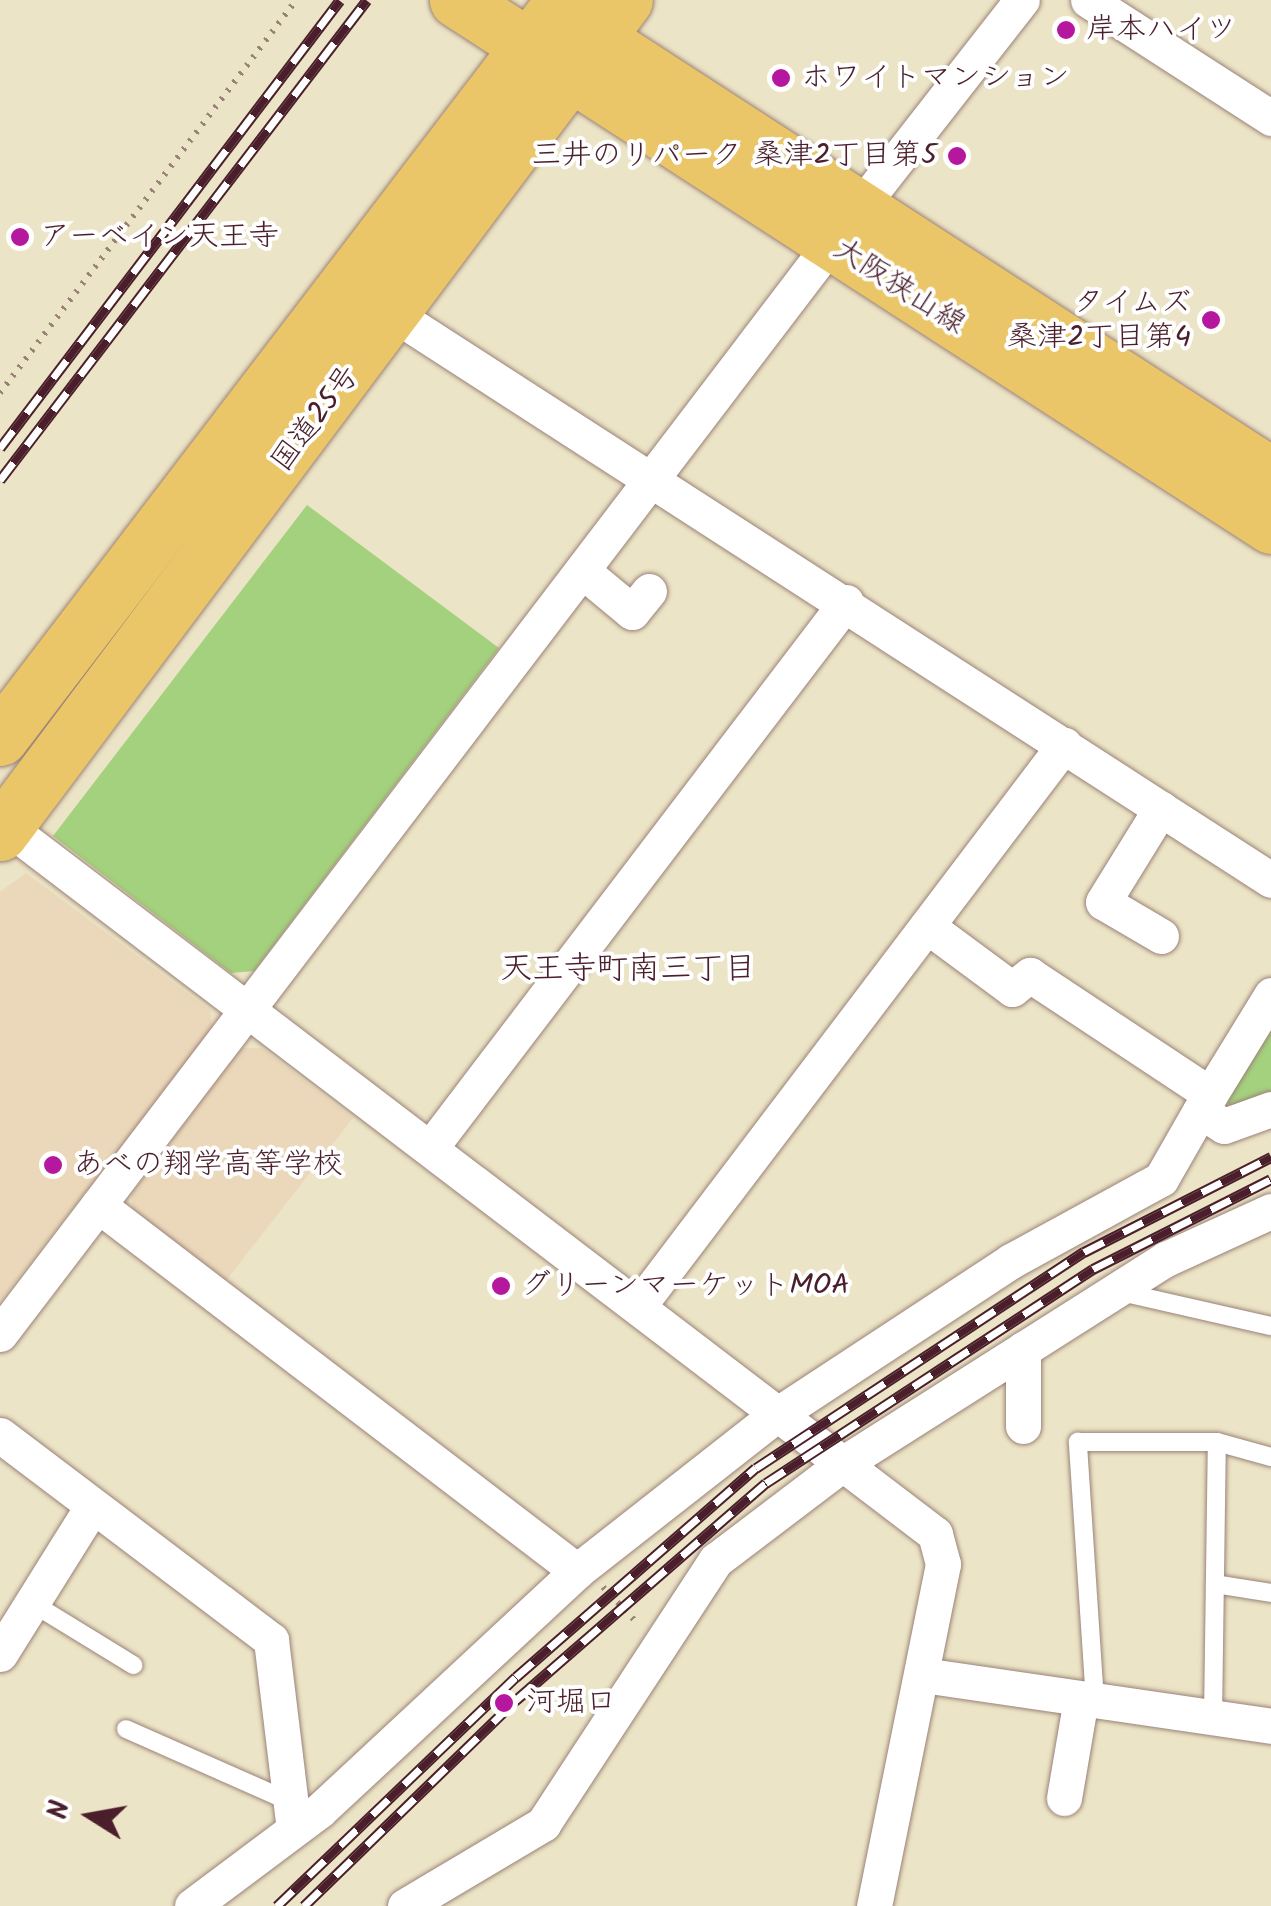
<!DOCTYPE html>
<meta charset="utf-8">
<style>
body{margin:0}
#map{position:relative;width:1271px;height:1906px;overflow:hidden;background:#ece4c6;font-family:Kalam,"Klee One",sans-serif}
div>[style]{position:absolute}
.built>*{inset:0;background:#ebd8ba}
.green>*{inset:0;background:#a4d17d}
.path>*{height:6px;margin-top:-3px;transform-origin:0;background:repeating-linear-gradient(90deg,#9b8278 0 2.5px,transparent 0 10.5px)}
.roads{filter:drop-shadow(0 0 2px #9b8278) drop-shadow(0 0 2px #9b8278)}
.lane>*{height:18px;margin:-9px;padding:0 9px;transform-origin:9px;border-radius:9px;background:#fff}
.street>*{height:35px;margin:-17.5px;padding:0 17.5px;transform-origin:17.5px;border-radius:17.5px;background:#fff}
.primary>*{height:55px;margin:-27.5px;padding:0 27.5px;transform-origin:27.5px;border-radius:27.5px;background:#eac669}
.highway>*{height:55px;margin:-27.5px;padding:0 27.5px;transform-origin:27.5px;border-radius:27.5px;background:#eac669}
.rail>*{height:11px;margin-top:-5.5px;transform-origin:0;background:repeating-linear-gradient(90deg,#fff 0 22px,#4a1f2b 0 44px);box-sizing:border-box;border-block:2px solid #4a1f2b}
.dots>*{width:28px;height:28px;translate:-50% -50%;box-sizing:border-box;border:5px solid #fff;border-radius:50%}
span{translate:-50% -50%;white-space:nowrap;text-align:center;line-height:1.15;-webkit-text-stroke:8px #fff;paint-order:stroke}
.poi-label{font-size:30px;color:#4a1f2b}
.left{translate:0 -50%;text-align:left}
.right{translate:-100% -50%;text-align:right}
.street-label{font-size:30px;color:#4a1f2b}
.neighbourhood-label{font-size:32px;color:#4a1f2b}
.north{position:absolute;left:40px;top:1766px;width:100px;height:100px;-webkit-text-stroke:8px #fff;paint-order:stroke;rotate:281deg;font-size:28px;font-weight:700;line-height:40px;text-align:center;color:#4a1f2b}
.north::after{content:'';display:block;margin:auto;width:35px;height:45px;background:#4a1f2b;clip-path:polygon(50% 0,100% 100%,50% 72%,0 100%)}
</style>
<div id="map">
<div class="built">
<div style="clip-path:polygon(26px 873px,210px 1010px,213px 1029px,0 1301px,0 892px)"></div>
<div style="clip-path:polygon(241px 1048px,262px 1048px,353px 1118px,224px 1283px,134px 1217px,131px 1195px)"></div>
</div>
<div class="green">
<div style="clip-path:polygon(307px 505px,499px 648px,254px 971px,231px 973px,53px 836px)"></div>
<div style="clip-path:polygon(1271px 1031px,1271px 1100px,1239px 1116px,1226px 1101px)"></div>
</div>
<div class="path">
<div style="left:0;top:393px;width:492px;rotate:-53deg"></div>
<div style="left:603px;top:1587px;width:52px;rotate:46.5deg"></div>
</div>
<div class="roads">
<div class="lane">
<div style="left:1121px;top:1292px;width:154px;rotate:12.8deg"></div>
<div style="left:1215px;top:1584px;width:57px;rotate:9.1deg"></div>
<div style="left:32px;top:1603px;width:119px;rotate:31.5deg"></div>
<div style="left:1095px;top:1701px;width:260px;rotate:-93.8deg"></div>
<div style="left:1078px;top:1442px;width:139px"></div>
<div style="left:1217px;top:1442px;width:56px;rotate:15.5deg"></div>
<div style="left:1213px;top:1718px;width:276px;rotate:-89.2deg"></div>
<div style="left:126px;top:1729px;width:180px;rotate:23.9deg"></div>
</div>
<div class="street">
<div style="left:1088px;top:0;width:218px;rotate:32.8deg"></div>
<div style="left:860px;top:207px;width:263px;rotate:-52deg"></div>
<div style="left:395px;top:315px;width:1042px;rotate:32.82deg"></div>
<div style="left:585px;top:573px;width:61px;rotate:39.7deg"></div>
<div style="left:632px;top:612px;width:27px;rotate:-51deg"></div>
<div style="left:6px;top:826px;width:1168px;rotate:37.31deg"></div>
<div style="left:935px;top:1534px;width:31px;rotate:75deg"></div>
<div style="left:943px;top:1564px;width:349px;rotate:101.4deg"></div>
<div style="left:927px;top:926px;width:106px;rotate:36.5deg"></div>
<div style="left:1012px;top:989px;width:23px;rotate:-38deg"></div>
<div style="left:1030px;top:975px;width:216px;rotate:33.5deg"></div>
<div style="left:1161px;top:936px;width:67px;rotate:-149.6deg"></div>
<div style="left:1103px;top:902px;width:110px;rotate:-58.3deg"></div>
<div style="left:1200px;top:1111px;width:136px;rotate:-58.5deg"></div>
<div style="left:431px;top:1147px;width:685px;rotate:-52.71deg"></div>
<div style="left:98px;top:1205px;width:603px;rotate:37.38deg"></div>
<div style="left:640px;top:1304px;width:702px;rotate:-52.82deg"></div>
<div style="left:0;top:1334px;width:1371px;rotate:-52.7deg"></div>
<div style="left:1023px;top:1349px;width:77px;rotate:90deg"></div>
<div style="left:0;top:1435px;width:340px;rotate:37.1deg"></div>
<div style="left:271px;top:1640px;width:190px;rotate:83.1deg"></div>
<div style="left:0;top:1654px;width:173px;rotate:-58deg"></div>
<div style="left:923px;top:1675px;width:352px;rotate:8.3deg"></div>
<div style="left:1064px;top:1798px;width:100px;rotate:-80.3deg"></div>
<div style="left:192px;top:1906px;width:159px;rotate:-36.8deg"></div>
<div style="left:319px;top:1811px;width:352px;rotate:-42.9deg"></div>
<div style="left:577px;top:1571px;width:251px;rotate:-38.1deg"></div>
<div style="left:775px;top:1416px;width:282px;rotate:-33.3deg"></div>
<div style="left:1011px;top:1261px;width:171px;rotate:-28.7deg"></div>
<div style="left:1161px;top:1179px;width:78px;rotate:-60.2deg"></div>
<div style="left:1200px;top:1111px;width:28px;rotate:32deg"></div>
<div style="left:1224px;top:1126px;width:50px;rotate:-19.9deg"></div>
<div style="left:405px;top:1906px;width:161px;rotate:-30.7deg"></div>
<div style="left:543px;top:1824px;width:316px;rotate:-56.8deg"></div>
<div style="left:716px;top:1560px;width:161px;rotate:-37.2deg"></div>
<div style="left:844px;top:1463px;width:381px;rotate:-32.4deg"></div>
<div style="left:1166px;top:1259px;width:115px;rotate:-24.6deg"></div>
</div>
<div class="primary">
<div style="left:457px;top:0;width:969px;rotate:32.87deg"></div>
<div style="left:556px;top:12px;width:852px;rotate:32.93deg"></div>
</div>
<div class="highway">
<div style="left:0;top:738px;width:929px;rotate:-52.61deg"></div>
<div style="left:0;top:833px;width:1041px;rotate:-53.12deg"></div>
</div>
</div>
<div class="rail">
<div style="left:0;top:448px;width:562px;rotate:-52.8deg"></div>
<div style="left:0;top:480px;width:604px;rotate:-52.6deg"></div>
<div style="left:277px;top:1906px;width:331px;rotate:-43.8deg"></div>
<div style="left:516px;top:1677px;width:318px;rotate:-41.1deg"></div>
<div style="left:756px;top:1468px;width:393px;rotate:-33.4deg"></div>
<div style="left:1084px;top:1252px;width:210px;rotate:-26.9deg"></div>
<div style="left:304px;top:1906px;width:296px;rotate:-44.2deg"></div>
<div style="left:516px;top:1700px;width:331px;rotate:-41deg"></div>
<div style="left:766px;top:1483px;width:391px;rotate:-33.2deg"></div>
<div style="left:1093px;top:1269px;width:199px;rotate:-26.8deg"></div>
</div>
<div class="dots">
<div style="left:1066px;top:30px;background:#b5179e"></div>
<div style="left:781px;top:78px;background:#b5179e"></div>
<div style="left:957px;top:156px;background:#b5179e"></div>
<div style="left:20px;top:237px;background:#b5179e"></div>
<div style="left:1211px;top:320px;background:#b5179e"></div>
<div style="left:53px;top:1165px;background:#b5179e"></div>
<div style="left:501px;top:1286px;background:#b5179e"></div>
<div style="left:504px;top:1703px;background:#b5179e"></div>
</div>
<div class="poi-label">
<span class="left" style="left:1086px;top:30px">岸本ハイツ</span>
<span class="left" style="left:801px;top:78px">ホワイトマンション</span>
<span class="right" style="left:937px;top:156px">三井のリパーク 桑津2丁目第5</span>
<span class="left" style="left:40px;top:237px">アーベイン天王寺</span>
<span class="right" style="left:1191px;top:320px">タイムズ<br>桑津2丁目第4</span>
<span class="left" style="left:73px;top:1165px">あべの翔学高等学校</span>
<span class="left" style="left:521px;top:1286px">グリーンマーケットMOA</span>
<span class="left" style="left:526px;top:1703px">河堀口</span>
</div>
<div class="street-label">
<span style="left:899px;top:287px;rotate:33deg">大阪狭山線</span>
<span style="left:316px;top:419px;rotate:-53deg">国道25号</span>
</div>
<div class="neighbourhood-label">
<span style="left:628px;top:970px">天王寺町南三丁目</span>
</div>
<div class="north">N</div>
</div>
